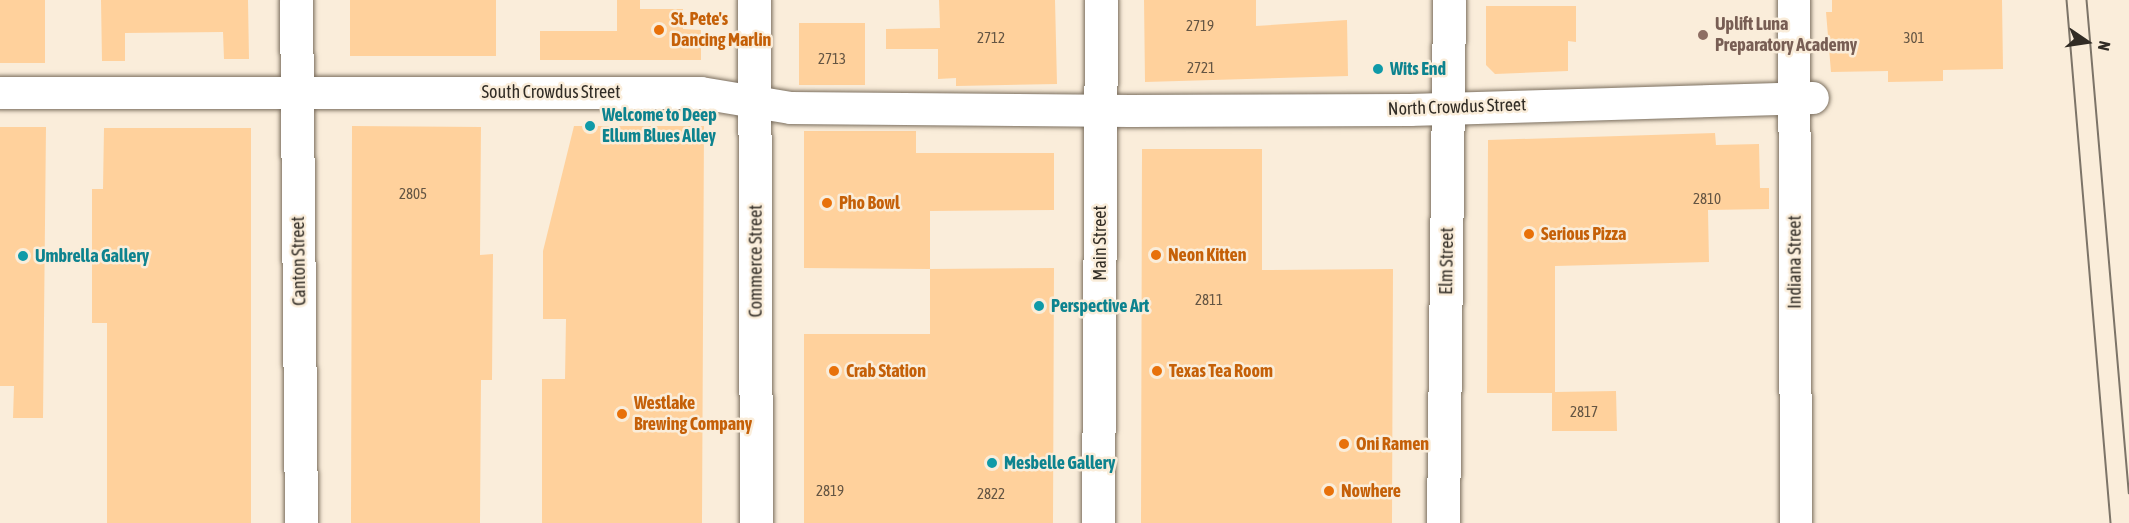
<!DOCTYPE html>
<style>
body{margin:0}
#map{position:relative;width:2129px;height:523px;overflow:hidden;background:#faedda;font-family:"Asap Condensed",sans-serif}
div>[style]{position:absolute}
.building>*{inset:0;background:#ffd19c;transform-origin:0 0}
.roads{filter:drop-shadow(0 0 2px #7a6e5e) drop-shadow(0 0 2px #7a6e5e)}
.street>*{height:32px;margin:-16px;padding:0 16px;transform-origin:16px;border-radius:16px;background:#fff}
.secondary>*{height:33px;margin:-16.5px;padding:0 16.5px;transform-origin:16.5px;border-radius:16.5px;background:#fff}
.tram>*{height:1.5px;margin:-0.75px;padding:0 0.75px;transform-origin:0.75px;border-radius:0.75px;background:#7c7468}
.dots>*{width:16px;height:16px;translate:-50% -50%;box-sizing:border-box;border:3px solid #faedda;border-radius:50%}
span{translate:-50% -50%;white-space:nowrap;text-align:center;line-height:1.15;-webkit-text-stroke:5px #faedda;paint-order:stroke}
.number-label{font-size:15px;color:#645543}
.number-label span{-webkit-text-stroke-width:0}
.food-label{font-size:18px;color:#c56008;font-weight:700}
.left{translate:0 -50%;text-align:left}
.education-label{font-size:18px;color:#785e54;font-weight:700}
.culture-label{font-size:18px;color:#0d838f;font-weight:700}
.street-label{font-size:18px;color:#312c25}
.north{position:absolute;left:2057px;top:12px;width:60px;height:60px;-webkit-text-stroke:4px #faedda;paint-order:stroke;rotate:103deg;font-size:16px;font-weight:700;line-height:24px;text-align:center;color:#312c25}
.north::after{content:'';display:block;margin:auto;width:21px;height:27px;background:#312c25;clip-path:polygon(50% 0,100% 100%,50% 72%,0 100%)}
</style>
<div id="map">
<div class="building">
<div style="left:0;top:0;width:45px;height:63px"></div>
<div style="clip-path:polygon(101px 0,248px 0,249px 59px,224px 59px,223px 32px,125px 33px,125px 61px,102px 61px)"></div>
<div style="left:350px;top:0;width:146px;height:56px"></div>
<div style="clip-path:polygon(617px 0,640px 0,640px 9px,683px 9px,683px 29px,701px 30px,701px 60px,540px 60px,540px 31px,617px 31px)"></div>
<div style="clip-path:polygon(939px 0,1055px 0,1057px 84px,956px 86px,956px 78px,938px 79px,938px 49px,886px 49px,886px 29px,940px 28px)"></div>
<div style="clip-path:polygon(1144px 0,1256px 0,1256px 26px,1347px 20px,1348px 76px,1145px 82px)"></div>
<div style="clip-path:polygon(1832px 0,2002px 0,2003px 69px,1943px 70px,1943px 81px,1888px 82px,1888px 71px,1831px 72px,1826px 12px,1832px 12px)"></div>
<div style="clip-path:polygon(1486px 6px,1576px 6px,1576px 42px,1568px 41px,1568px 71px,1495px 74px,1486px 65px)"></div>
<div style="left:865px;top:23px;width:62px;height:66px;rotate:90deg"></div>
<div style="clip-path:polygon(352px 126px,481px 127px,480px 255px,493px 254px,492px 380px,481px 380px,480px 523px,351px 523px)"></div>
<div style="clip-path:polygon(574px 126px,704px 126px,702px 523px,542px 523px,542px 379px,565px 379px,566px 319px,543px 319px,543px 251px)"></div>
<div style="clip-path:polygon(0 127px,46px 127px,43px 418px,13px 418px,14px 386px,0 386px)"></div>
<div style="clip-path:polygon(104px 128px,251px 128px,251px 523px,107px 523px,107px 323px,92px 323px,92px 189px,103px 189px)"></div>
<div style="clip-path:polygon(804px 131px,916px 131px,916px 153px,1054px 153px,1054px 210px,930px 211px,930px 269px,804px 268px)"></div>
<div style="clip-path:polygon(1715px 133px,1716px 145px,1759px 144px,1760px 188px,1769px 188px,1769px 209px,1708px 210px,1709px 262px,1555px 266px,1555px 392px,1616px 391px,1617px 431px,1552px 431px,1552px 393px,1487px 393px,1488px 140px)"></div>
<div style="clip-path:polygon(1142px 149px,1262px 149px,1262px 270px,1393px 269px,1392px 523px,1141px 523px)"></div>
<div style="clip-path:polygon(1054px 268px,1053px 523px,804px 523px,804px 334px,930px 334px,930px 269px)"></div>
</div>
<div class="roads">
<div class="street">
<div style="left:1794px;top:0;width:523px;rotate:89.78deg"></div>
<div style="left:0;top:93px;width:701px"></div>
<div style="left:701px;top:93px;width:91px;rotate:9.5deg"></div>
<div style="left:791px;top:108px;width:339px;rotate:0.5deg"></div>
<div style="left:1130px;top:111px;width:280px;rotate:-0.2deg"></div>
<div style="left:1410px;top:110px;width:403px;rotate:-1.7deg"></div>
</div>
<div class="secondary">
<div style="left:296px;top:0;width:523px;rotate:89.45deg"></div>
<div style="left:754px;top:0;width:523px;rotate:89.78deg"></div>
<div style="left:1098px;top:523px;width:523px;rotate:-89.67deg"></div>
<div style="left:1443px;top:523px;width:523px;rotate:-89.34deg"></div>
</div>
</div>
<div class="tram">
<div style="left:2067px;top:0;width:525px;rotate:85.19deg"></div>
<div style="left:2087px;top:0;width:495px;rotate:85.1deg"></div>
</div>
<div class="dots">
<div style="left:659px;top:30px;background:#e8710a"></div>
<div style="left:1703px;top:35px;background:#8d6e63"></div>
<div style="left:1378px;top:69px;background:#0f9aa8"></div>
<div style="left:590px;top:126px;background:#0f9aa8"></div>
<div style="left:827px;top:203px;background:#e8710a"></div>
<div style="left:1529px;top:234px;background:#e8710a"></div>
<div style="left:1156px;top:255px;background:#e8710a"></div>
<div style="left:23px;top:256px;background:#0f9aa8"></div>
<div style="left:1039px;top:306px;background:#0f9aa8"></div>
<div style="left:834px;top:371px;background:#e8710a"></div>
<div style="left:1157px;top:371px;background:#e8710a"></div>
<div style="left:622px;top:414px;background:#e8710a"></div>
<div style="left:1344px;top:444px;background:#e8710a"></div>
<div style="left:992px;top:463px;background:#0f9aa8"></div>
<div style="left:1329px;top:491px;background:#e8710a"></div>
</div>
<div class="number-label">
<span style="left:1200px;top:26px">2719</span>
<span style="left:991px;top:38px">2712</span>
<span style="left:1914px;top:38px">301</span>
<span style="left:832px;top:59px">2713</span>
<span style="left:1201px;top:68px">2721</span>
<span style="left:413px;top:194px">2805</span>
<span style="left:1707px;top:199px">2810</span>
<span style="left:1209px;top:300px">2811</span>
<span style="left:1584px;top:412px">2817</span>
<span style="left:830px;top:491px">2819</span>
<span style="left:991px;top:494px">2822</span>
</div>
<div class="food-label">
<span class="left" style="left:671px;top:30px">St. Pete's<br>Dancing Marlin</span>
<span class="left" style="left:839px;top:203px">Pho Bowl</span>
<span class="left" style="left:1541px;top:234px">Serious Pizza</span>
<span class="left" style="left:1168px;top:255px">Neon Kitten</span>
<span class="left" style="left:846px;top:371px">Crab Station</span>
<span class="left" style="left:1169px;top:371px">Texas Tea Room</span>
<span class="left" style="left:634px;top:414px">Westlake<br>Brewing Company</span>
<span class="left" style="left:1356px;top:444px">Oni Ramen</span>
<span class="left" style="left:1341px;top:491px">Nowhere</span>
</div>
<div class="education-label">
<span class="left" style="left:1715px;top:35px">Uplift Luna<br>Preparatory Academy</span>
</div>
<div class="culture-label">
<span class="left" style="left:1390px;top:69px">Wits End</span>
<span class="left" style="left:602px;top:126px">Welcome to Deep<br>Ellum Blues Alley</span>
<span class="left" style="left:35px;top:256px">Umbrella Gallery</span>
<span class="left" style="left:1051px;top:306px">Perspective Art</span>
<span class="left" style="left:1004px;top:463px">Mesbelle Gallery</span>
</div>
<div class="street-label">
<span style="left:551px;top:92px">South Crowdus Street</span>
<span style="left:1457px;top:107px;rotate:-2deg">North Crowdus Street</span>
<span style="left:1100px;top:243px;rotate:-90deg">Main Street</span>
<span style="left:299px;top:261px;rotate:-91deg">Canton Street</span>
<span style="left:756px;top:261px;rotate:-90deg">Commerce Street</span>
<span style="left:1447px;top:261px;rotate:-89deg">Elm Street</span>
<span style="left:1795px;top:262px;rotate:-90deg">Indiana Street</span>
</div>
<div class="north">N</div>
</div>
